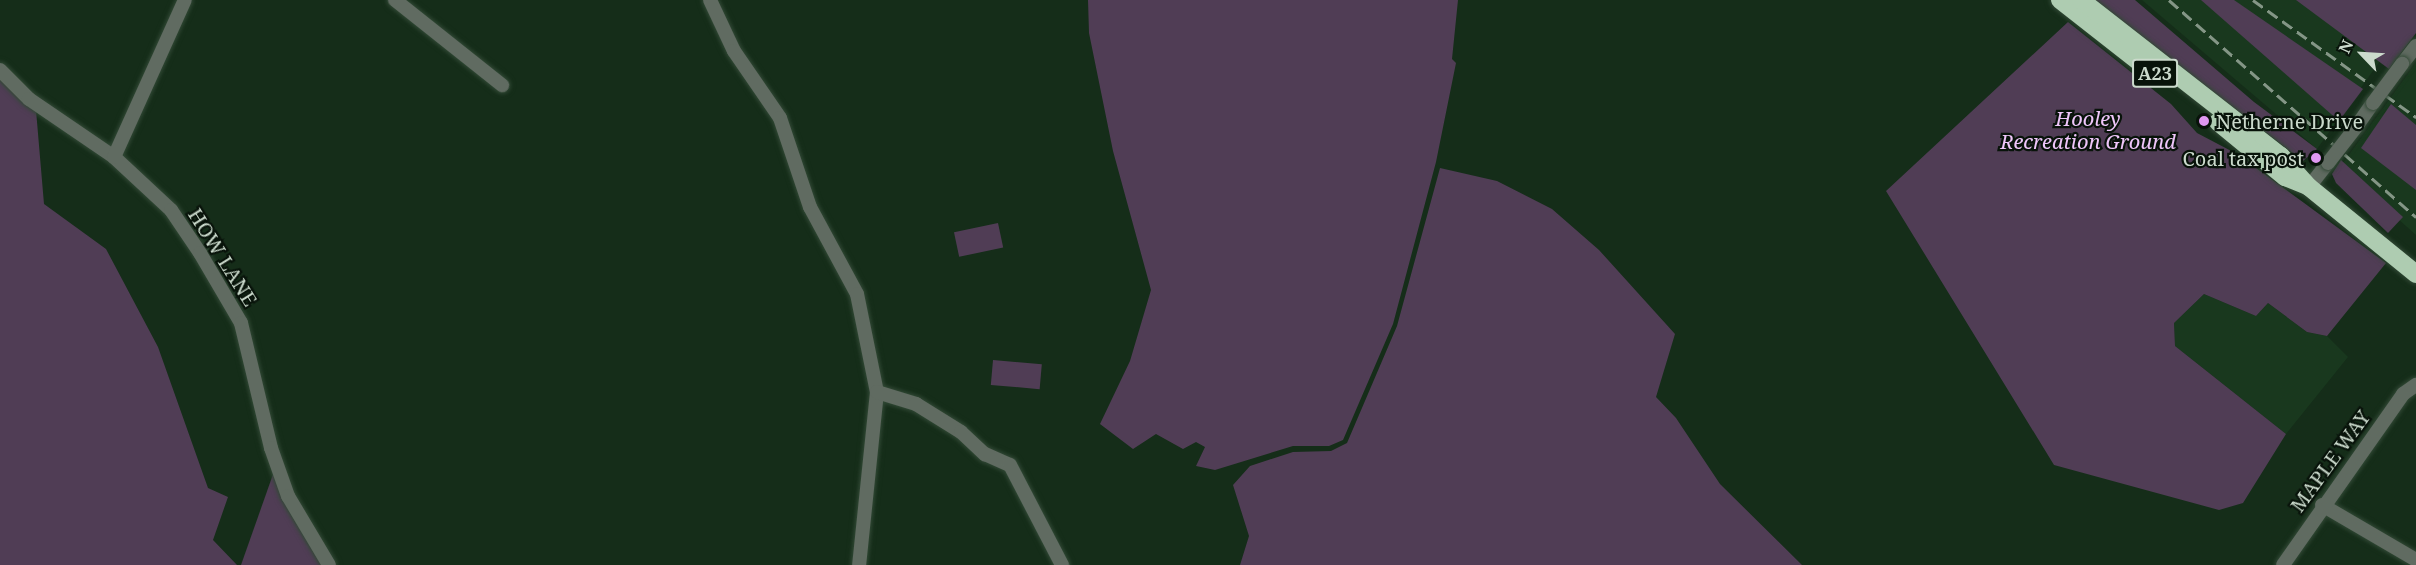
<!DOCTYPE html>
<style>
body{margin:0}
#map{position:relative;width:2416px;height:565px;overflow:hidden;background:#152d19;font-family:"Noto Serif",serif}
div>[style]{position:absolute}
.built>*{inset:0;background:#19381e}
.green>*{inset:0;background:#503d55;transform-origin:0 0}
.roads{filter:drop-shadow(0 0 2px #324936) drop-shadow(0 0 2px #324936)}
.minor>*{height:14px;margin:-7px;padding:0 7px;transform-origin:7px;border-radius:7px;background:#606b61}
.highway>*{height:18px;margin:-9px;padding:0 9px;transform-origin:9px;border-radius:9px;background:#aeccb1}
.rail>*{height:3px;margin-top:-1.5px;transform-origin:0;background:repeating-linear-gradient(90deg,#849686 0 12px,transparent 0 18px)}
.bridges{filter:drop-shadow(0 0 2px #324936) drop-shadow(0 0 2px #324936)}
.minor-bridge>*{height:14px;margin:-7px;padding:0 7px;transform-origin:7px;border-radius:7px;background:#606b61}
.dots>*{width:16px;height:16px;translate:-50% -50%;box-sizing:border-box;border:3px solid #08130a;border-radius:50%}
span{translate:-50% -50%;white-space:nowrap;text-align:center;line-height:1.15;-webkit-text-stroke:4.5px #08130a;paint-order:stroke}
.shield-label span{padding:2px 4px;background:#08130a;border:2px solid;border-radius:4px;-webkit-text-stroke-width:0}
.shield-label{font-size:18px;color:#cbdacc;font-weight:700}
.park-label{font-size:20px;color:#efc6fa;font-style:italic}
.poi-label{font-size:20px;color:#cbdacc}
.left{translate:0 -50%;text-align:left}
.right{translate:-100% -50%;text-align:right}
.street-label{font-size:20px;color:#cbdacc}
.north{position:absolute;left:2332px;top:24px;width:60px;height:60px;-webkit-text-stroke:4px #08130a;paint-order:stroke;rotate:295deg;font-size:16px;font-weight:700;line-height:24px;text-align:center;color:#cbdacc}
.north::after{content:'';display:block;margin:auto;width:21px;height:27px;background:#cbdacc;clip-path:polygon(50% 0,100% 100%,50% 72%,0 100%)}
</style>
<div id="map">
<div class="built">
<div style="clip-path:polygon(2142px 0,2346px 0,2393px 43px,2317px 149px)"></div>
<div style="clip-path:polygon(2416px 63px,2416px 235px,2340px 167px)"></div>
<div style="clip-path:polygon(2204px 294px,2256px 316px,2268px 303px,2307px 332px,2327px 336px,2348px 357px,2286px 434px,2175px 346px,2174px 323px)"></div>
</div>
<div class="green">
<div style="clip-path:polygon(1088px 0,1458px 0,1452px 59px,1456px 63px,1436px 162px,1393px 324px,1343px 440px,1329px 446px,1293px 446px,1215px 470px,1196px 466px,1205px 447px,1196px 442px,1183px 449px,1156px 434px,1133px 449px,1100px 424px,1130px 361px,1151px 290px,1113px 151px,1089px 33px)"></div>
<div style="clip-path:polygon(2094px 0,2135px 0,2254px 102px,2317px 149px,2303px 161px)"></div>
<div style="clip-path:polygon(2201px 0,2234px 0,2363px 89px,2339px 121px)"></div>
<div style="clip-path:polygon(2296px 0,2416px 0,2416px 33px,2389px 69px)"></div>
<div style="clip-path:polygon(2068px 22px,2171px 104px,2197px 133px,2237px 154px,2386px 263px,2327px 336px,2307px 332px,2268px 303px,2256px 316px,2204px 294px,2174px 323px,2175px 346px,2286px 434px,2243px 503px,2219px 510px,2054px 465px,1886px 191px)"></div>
<div style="clip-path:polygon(0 76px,36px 110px,44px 204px,106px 249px,158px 347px,208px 488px,228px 497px,213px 540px,237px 565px,0 565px)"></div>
<div style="clip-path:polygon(2391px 104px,2416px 125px,2416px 190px,2361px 148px)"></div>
<div style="clip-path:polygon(2341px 160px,2403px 217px,2388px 233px,2336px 183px,2332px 174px)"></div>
<div style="clip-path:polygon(1440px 168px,1497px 181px,1552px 209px,1599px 250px,1675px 334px,1656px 397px,1676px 418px,1720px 484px,1802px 565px,1240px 565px,1249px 536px,1233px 485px,1250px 466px,1293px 452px,1331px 451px,1347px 443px,1397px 326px)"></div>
<div style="left:998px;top:223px;width:25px;height:45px;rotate:78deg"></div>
<div style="left:993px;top:360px;width:49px;height:25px;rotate:5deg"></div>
<div style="clip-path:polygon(277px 463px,323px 565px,241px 565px)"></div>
</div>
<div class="roads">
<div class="minor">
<div style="left:395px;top:0;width:137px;rotate:38.5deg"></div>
<div style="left:710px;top:0;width:56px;rotate:64.8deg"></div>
<div style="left:734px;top:51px;width:81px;rotate:55.5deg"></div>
<div style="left:780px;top:118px;width:94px;rotate:71.4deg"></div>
<div style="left:810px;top:207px;width:99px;rotate:61.6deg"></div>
<div style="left:857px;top:294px;width:100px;rotate:78.5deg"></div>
<div style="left:877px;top:392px;width:174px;rotate:95.9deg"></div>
<div style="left:2402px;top:64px;width:23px;rotate:-52deg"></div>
<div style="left:0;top:70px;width:41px;rotate:45deg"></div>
<div style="left:29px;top:99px;width:103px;rotate:34.3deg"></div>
<div style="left:114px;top:157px;width:78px;rotate:42.9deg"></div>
<div style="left:171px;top:210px;width:52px;rotate:56deg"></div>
<div style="left:200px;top:253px;width:81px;rotate:59.6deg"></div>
<div style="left:241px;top:323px;width:129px;rotate:76.5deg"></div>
<div style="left:271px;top:448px;width:51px;rotate:70.5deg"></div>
<div style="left:288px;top:496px;width:80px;rotate:59.3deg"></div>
<div style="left:2356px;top:127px;width:29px;rotate:-55deg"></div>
<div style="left:114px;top:157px;width:172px;rotate:-65.7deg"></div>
<div style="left:2309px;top:187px;width:31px;rotate:-52deg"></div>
<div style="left:877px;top:392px;width:41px;rotate:17.1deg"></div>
<div style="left:916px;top:404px;width:53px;rotate:31.9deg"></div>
<div style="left:961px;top:432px;width:33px;rotate:43deg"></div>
<div style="left:985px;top:454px;width:27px;rotate:24deg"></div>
<div style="left:1010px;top:465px;width:113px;rotate:62.5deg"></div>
<div style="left:2322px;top:505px;width:109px;rotate:30.3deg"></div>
<div style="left:2283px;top:565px;width:209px;rotate:-54.9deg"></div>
<div style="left:2403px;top:394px;width:16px;rotate:-35deg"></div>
</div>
<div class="highway">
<div style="left:2060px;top:0;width:115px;rotate:38deg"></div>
<div style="left:2081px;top:0;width:254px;rotate:38deg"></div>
<div style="left:2281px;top:156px;width:42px;rotate:47.9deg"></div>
<div style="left:2309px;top:187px;width:138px;rotate:39.1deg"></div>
<div style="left:2218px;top:122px;width:87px;rotate:39.4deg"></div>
<div style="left:2285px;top:177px;width:24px;rotate:22deg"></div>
</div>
</div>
<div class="rail">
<div style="left:2169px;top:0;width:329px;rotate:41.3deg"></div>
<div style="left:2253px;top:0;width:201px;rotate:35.7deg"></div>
</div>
<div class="bridges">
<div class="minor-bridge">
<div style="left:2373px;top:103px;width:49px;rotate:-53.4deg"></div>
<div style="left:2328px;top:163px;width:46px;rotate:-52.1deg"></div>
</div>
</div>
<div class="dots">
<div style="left:2204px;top:121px;background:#df98f1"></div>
<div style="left:2316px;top:158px;background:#df98f1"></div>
</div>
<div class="shield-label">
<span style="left:2155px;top:73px">A23</span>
</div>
<div class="park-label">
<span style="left:2088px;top:130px">Hooley<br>Recreation Ground</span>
</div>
<div class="poi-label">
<span class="left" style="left:2216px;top:121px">Netherne Drive</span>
<span class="right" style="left:2304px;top:158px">Coal tax post</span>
</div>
<div class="street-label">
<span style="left:223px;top:257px;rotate:58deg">HOW LANE</span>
<span style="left:2330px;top:461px;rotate:-54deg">MAPLE WAY</span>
</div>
<div class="north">N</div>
</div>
